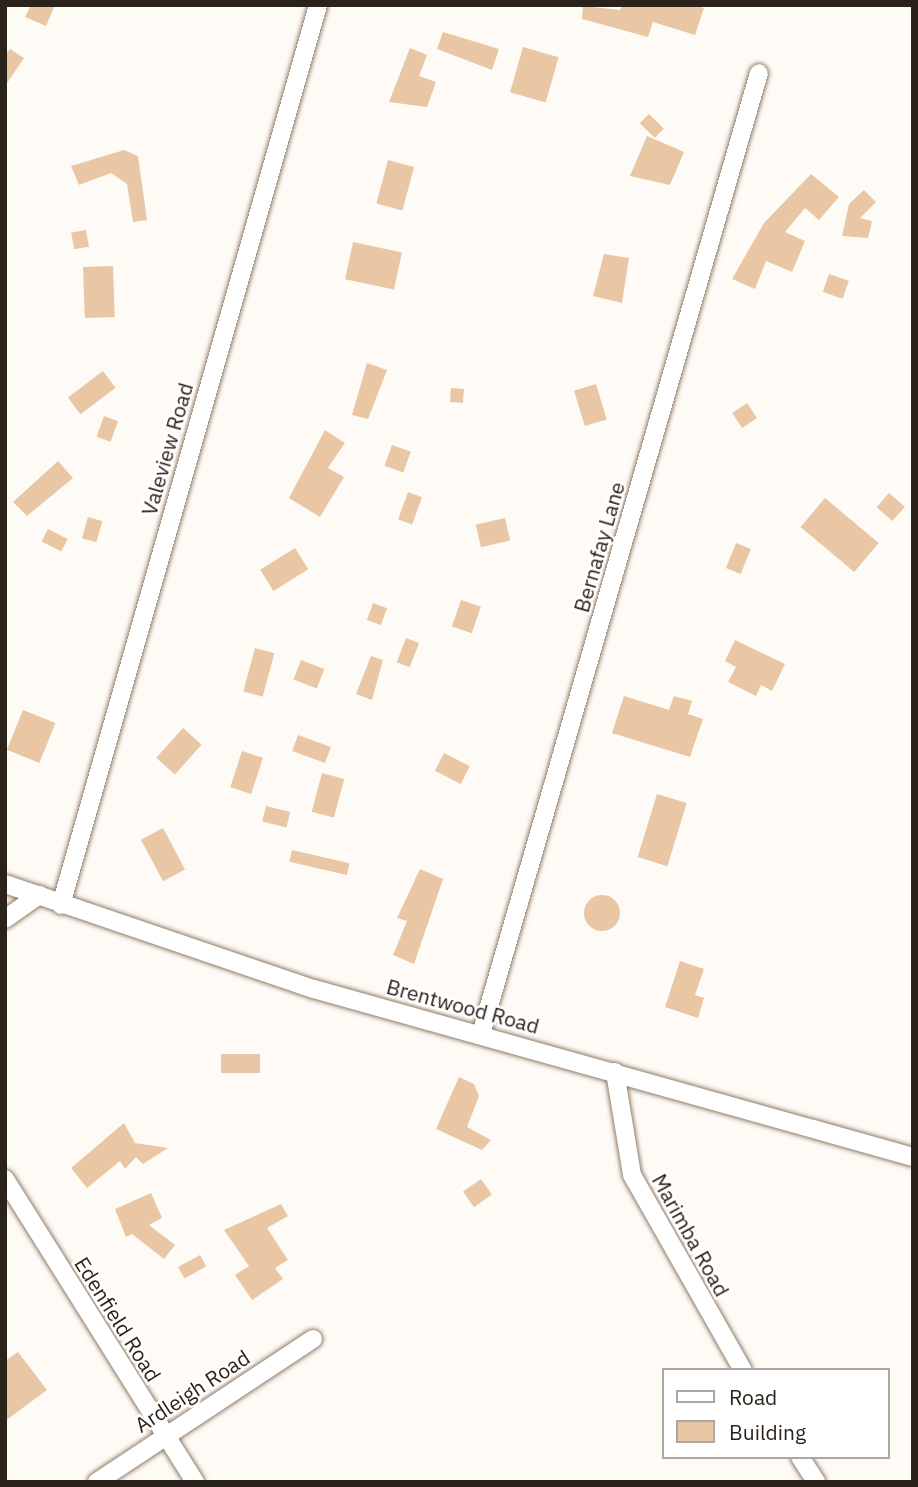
<!DOCTYPE html>
<style>
body{margin:0}
#map{position:relative;width:918px;height:1487px;overflow:hidden;background:#fefaf5;font-family:"IBM Plex Sans",sans-serif}
div>[style]{position:absolute}
.building>*{inset:0;background:#e9c7a5;transform-origin:0 0}
.round{border-radius:50%}
.roads{filter:drop-shadow(0 0 2px #907c67) drop-shadow(0 0 2px #907c67)}
.minor>*{height:18px;margin:-9px;padding:0 9px;transform-origin:9px;border-radius:9px;background:#fff}
span{translate:-50% -50%;white-space:nowrap;text-align:center;line-height:1.15;-webkit-text-stroke:5px #fff;paint-order:stroke}
.street-label{font-size:21px;color:#2b231b}
.frame{position:absolute;inset:0;border:7px solid #2b231b;pointer-events:none}
.legend{position:absolute;left:662px;top:1368px;width:228px;height:91px;box-sizing:border-box;background:#fff;border:2px solid #aaa7a4;margin:0;padding:9px 12px;list-style:none;font-size:21px;color:#2b231b}
.legend li{display:flex;align-items:center;gap:14px;height:35px}
.legend b{width:35px;border:2px solid #aaa7a4}
</style>
<div id="map">
<div class="building">
<div style="clip-path:polygon(31px 5px,55px 5px,46px 26px,25px 17px)"></div>
<div style="clip-path:polygon(622px 5px,694px 5px,704px 8px,695px 35px,653px 22px,648px 37px,582px 19px,583px 6px,620px 10px)"></div>
<div style="clip-path:polygon(443px 32px,499px 49px,492px 70px,437px 49px)"></div>
<div style="left:523px;top:47px;width:37px;height:47px;rotate:16deg"></div>
<div style="clip-path:polygon(410px 48px,427px 55px,419px 76px,436px 82px,427px 107px,389px 102px)"></div>
<div style="clip-path:polygon(10px 49px,24px 58px,5px 86px,5px 55px)"></div>
<div style="left:649px;top:114px;width:21px;height:13px;rotate:45deg"></div>
<div style="clip-path:polygon(647px 136px,684px 152px,670px 185px,630px 176px)"></div>
<div style="clip-path:polygon(124px 150px,138px 156px,147px 220px,133px 222px,127px 184px,111px 173px,79px 185px,71px 166px)"></div>
<div style="left:388px;top:160px;width:27px;height:45px;rotate:15deg"></div>
<div style="clip-path:polygon(811px 174px,839px 197px,819px 220px,805px 208px,785px 232px,805px 241px,792px 272px,766px 261px,755px 289px,732px 279px,764px 223px)"></div>
<div style="clip-path:polygon(864px 190px,876px 202px,860px 218px,872px 221px,868px 238px,842px 236px,849px 204px)"></div>
<div style="left:86px;top:230px;width:17px;height:15px;rotate:80deg"></div>
<div style="left:353px;top:242px;width:50px;height:38px;rotate:12deg"></div>
<div style="clip-path:polygon(604px 254px,629px 258px,622px 303px,593px 296px)"></div>
<div style="left:113px;top:266px;width:51px;height:30px;rotate:88deg"></div>
<div style="left:829px;top:274px;width:21px;height:19px;rotate:19deg"></div>
<div style="clip-path:polygon(367px 363px,387px 370px,368px 419px,352px 415px)"></div>
<div style="left:103px;top:371px;width:21px;height:44px;rotate:53deg"></div>
<div style="left:596px;top:384px;width:37px;height:23px;rotate:73deg"></div>
<div style="left:451px;top:388px;width:13px;height:14px;rotate:4deg"></div>
<div style="left:747px;top:403px;width:18px;height:18px;rotate:56deg"></div>
<div style="left:104px;top:416px;width:15px;height:22px;rotate:20deg"></div>
<div style="clip-path:polygon(325px 430px,345px 443px,328px 468px,344px 477px,320px 517px,289px 498px)"></div>
<div style="left:392px;top:445px;width:20px;height:22px;rotate:20deg"></div>
<div style="clip-path:polygon(58px 461px,73px 478px,27px 516px,13px 502px)"></div>
<div style="left:408px;top:492px;width:15px;height:29px;rotate:20deg"></div>
<div style="left:889px;top:493px;width:21px;height:19px;rotate:41deg"></div>
<div style="left:825px;top:498px;width:70px;height:38px;rotate:40deg"></div>
<div style="left:88px;top:517px;width:15px;height:22px;rotate:16deg"></div>
<div style="left:505px;top:518px;width:23px;height:30px;rotate:77deg"></div>
<div style="left:48px;top:529px;width:22px;height:14px;rotate:27deg"></div>
<div style="left:736px;top:543px;width:16px;height:27px;rotate:22deg"></div>
<div style="left:295px;top:548px;width:25px;height:41px;rotate:58deg"></div>
<div style="left:461px;top:600px;width:21px;height:28px;rotate:19deg"></div>
<div style="left:373px;top:603px;width:15px;height:18px;rotate:20deg"></div>
<div style="left:406px;top:638px;width:14px;height:26px;rotate:21deg"></div>
<div style="clip-path:polygon(735px 640px,785px 664px,772px 691px,761px 685px,756px 696px,728px 682px,736px 667px,725px 661px)"></div>
<div style="left:255px;top:648px;width:20px;height:45px;rotate:15deg"></div>
<div style="clip-path:polygon(371px 656px,383px 660px,372px 700px,356px 694px)"></div>
<div style="left:301px;top:660px;width:25px;height:21px;rotate:21deg"></div>
<div style="clip-path:polygon(624px 696px,669px 710px,674px 696px,692px 701px,688px 714px,703px 719px,690px 757px,612px 733px)"></div>
<div style="left:23px;top:710px;width:35px;height:43px;rotate:22deg"></div>
<div style="left:183px;top:728px;width:25px;height:40px;rotate:42deg"></div>
<div style="left:298px;top:735px;width:35px;height:17px;rotate:20deg"></div>
<div style="left:242px;top:751px;width:22px;height:38px;rotate:18deg"></div>
<div style="left:444px;top:753px;width:29px;height:20px;rotate:27deg"></div>
<div style="left:322px;top:773px;width:23px;height:40px;rotate:15deg"></div>
<div style="left:657px;top:794px;width:31px;height:66px;rotate:17deg"></div>
<div style="left:266px;top:806px;width:25px;height:16px;rotate:14deg"></div>
<div style="left:163px;top:828px;width:47px;height:25px;rotate:62deg"></div>
<div style="left:292px;top:850px;width:59px;height:12px;rotate:13deg"></div>
<div style="clip-path:polygon(420px 869px,443px 879px,414px 964px,393px 955px,407px 921px,397px 918px)"></div>
<div class="round" style="left:584px;top:895px;width:36px;height:36px"></div>
<div style="clip-path:polygon(680px 961px,704px 969px,695px 995px,704px 998px,698px 1018px,665px 1007px)"></div>
<div style="left:221px;top:1054px;width:39px;height:19px"></div>
<div style="clip-path:polygon(459px 1077px,474px 1084px,479px 1096px,467px 1127px,491px 1140px,482px 1150px,436px 1129px)"></div>
<div style="clip-path:polygon(124px 1123px,135px 1143px,168px 1148px,143px 1164px,136px 1157px,125px 1169px,120px 1161px,87px 1188px,71px 1168px)"></div>
<div style="left:481px;top:1179px;width:19px;height:22px;rotate:55deg"></div>
<div style="clip-path:polygon(151px 1193px,162px 1218px,149px 1225px,175px 1245px,164px 1259px,132px 1234px,126px 1237px,115px 1209px)"></div>
<div style="clip-path:polygon(281px 1204px,288px 1216px,267px 1228px,288px 1260px,275px 1268px,283px 1279px,252px 1300px,235px 1275px,249px 1266px,224px 1230px)"></div>
<div style="left:200px;top:1255px;width:13px;height:25px;rotate:61deg"></div>
<div style="clip-path:polygon(18px 1352px,47px 1390px,5px 1421px,5px 1361px)"></div>
</div>
<div class="roads">
<div class="minor">
<div style="left:5px;top:884px;width:326px;rotate:18.8deg"></div>
<div style="left:314px;top:989px;width:622px;rotate:15.67deg"></div>
<div style="left:61px;top:905px;width:936px;rotate:-74.06deg"></div>
<div style="left:5px;top:919px;width:42px;rotate:-35.2deg"></div>
<div style="left:481px;top:1034px;width:1000px;rotate:-73.87deg"></div>
<div style="left:615px;top:1072px;width:104px;rotate:80.6deg"></div>
<div style="left:632px;top:1175px;width:224px;rotate:60.4deg"></div>
<div style="left:5px;top:1179px;width:358px;rotate:57.9deg"></div>
<div style="left:800px;top:1457px;width:30px;rotate:57deg"></div>
<div style="left:97px;top:1482px;width:259px;rotate:-33.5deg"></div>
</div>
</div>
<div class="street-label">
<span style="left:167px;top:449px;rotate:-74deg">Valeview Road</span>
<span style="left:599px;top:547px;rotate:-74deg">Bernafay Lane</span>
<span style="left:463px;top:1006px;rotate:15deg">Brentwood Road</span>
<span style="left:691px;top:1235px;rotate:61deg">Marimba Road</span>
<span style="left:118px;top:1319px;rotate:58deg">Edenfield Road</span>
<span style="left:192px;top:1391px;rotate:-33deg">Ardleigh Road</span>
</div>
<div class="frame"></div>
<ul class="legend">
<li><b style="height:9px;background:#fff"></b>Road</li>
<li><b style="height:19px;background:#e9c7a5"></b>Building</li>
</ul>
</div>
